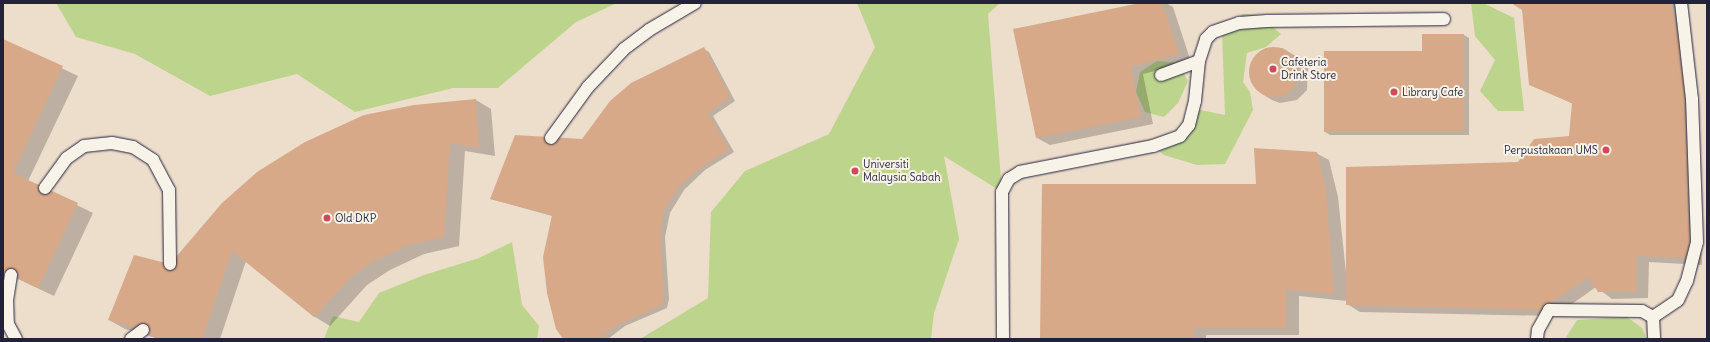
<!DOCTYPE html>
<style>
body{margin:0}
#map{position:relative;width:1710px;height:342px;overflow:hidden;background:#f7f3e8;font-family:Delius,sans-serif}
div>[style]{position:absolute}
.built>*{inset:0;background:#edddcb;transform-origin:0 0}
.green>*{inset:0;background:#bcd48b}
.shadow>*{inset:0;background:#0003}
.building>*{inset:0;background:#d7a988}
.round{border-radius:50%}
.roads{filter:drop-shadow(0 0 1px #22223b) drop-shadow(0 0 1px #22223b)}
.service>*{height:12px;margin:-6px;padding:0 6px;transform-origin:6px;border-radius:6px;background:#f7f3e8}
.dots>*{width:11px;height:11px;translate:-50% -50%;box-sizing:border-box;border:2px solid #f7f3e8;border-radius:50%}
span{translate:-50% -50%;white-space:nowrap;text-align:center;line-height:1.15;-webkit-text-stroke:4px #f7f3e8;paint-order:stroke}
.poi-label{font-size:11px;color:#22223b}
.left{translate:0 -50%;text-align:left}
.right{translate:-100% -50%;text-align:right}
.frame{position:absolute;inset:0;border:4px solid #22223b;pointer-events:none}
</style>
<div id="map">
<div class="built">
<div style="left:3px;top:3px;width:1704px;height:336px"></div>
</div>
<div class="green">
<div style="clip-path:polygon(56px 3px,617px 3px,576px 22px,498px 88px,453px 88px,355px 112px,297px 74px,210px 96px,135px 54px,76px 37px)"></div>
<div style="clip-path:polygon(857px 3px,1000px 3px,988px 14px,1002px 192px,944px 156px,959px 239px,934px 313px,931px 339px,640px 339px,708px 298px,711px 212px,745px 171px,829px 134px,875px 47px)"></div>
<div style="clip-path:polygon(1471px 3px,1483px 3px,1514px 18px,1524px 111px,1498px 111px,1480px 91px,1495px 60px,1475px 36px)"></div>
<div style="clip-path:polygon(1243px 14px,1259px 15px,1281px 34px,1266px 47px,1247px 53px,1243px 82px,1250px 92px,1253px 110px,1225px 164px,1197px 165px,1164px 155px,1153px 146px,1182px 133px,1195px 109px,1225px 115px,1222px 31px)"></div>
<div style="clip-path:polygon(1157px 61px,1178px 63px,1188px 81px,1178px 103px,1164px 117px,1145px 112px,1136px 92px,1140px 72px)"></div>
<div style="clip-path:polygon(512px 242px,522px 305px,539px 326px,537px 339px,324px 339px,333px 316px,359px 322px,379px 293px,424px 275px,479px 258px)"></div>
<div style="clip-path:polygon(1627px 317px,1642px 328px,1647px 339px,1565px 339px,1577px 320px)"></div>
</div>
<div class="shadow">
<div style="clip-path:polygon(1145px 3px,1166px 3px,1173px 7px,1191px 62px,1143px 74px,1153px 124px,1050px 145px,1037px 138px)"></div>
<div style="clip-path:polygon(1513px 3px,1682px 3px,1695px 67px,1702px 265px,1649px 262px,1648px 298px,1612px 299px,1596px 287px,1555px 316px,1360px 312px,1347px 304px,1347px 301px,1299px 296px,1299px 335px,1206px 335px,1206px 339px,1041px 339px,1257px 185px,1316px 153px,1329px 160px,1338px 197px,1347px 282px,1518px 163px,1570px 137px,1573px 104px,1530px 84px,1523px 9px)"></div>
<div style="clip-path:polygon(1464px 35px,1469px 38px,1469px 135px,1330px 135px,1325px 132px,1423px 52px)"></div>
<div style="clip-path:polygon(3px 40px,78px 76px,28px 181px,93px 213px,54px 296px,3px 272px)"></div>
<div style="clip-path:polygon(1266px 48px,1282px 48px,1299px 58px,1308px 69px,1307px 90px,1297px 100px,1280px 103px,1272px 100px,1262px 94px,1251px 82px,1250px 65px,1259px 52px)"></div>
<div style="clip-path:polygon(704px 49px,709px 52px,735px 101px,713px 116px,734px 152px,705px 170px,684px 190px,670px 213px,665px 237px,669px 299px,667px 308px,625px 326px,608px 339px,564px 339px,552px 216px,491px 199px,583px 140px)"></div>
<div style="clip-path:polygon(476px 100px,491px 109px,495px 156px,465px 151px,459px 246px,424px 254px,390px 270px,367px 285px,330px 326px,315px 317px,246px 261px,220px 339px,159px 339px,125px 329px,109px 320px,170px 265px)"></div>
</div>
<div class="building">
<div style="clip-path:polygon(1140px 3px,1162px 3px,1179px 54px,1131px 67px,1141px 117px,1036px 138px,1013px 29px)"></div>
<div style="clip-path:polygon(1511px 3px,1671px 3px,1683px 59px,1690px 258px,1637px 256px,1636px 292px,1598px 292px,1588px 277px,1541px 310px,1346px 305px,1346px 167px,1518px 162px,1534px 139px,1569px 136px,1572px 103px,1529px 85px,1522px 10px)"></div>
<div style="clip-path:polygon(1422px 34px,1464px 34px,1464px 132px,1324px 132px,1324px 51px,1422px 51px)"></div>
<div style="clip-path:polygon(3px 39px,63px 66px,13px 173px,78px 203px,38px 288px,3px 271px)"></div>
<div class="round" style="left:1249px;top:47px;width:50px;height:50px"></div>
<div style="clip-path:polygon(704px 47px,730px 97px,708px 113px,729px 149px,700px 168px,679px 187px,664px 210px,660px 234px,664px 296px,662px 305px,619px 324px,598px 339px,563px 339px,556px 329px,547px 293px,543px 257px,552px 215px,490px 199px,515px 135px,582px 139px,610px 101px,631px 83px)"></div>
<div style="clip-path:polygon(476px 99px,479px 148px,450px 143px,444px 237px,408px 245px,374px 261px,351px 277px,314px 317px,232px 251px,202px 339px,157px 339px,143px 330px,108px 320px,134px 255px,170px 264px,222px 203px,257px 172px,305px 142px,364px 115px,414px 105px)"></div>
<div style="clip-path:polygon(1254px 148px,1317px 152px,1326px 189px,1334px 294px,1286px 289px,1286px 328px,1193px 328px,1193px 339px,1040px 339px,1042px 184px,1256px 184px)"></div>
</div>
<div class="roads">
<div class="service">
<div style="left:1161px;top:75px;width:40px;rotate:-20.2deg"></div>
<div style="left:551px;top:138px;width:63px;rotate:-54deg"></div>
<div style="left:588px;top:87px;width:52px;rotate:-46.5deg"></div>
<div style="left:624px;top:49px;width:31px;rotate:-37deg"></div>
<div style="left:649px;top:30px;width:53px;rotate:-30.4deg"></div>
<div style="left:45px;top:188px;width:37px;rotate:-54deg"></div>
<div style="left:67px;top:158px;width:21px;rotate:-35deg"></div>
<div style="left:84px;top:146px;width:28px;rotate:-6deg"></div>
<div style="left:112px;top:143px;width:21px;rotate:11deg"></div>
<div style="left:133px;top:147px;width:24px;rotate:33deg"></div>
<div style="left:153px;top:160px;width:34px;rotate:62deg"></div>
<div style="left:169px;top:190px;width:74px;rotate:89.2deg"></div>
<div style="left:11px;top:275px;width:24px;rotate:99deg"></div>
<div style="left:7px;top:299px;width:25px;rotate:88deg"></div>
<div style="left:8px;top:324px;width:17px;rotate:62deg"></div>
<div style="left:1653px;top:317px;width:30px;rotate:-34deg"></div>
<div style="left:1678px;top:300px;width:21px;rotate:-65deg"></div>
<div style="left:1687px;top:281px;width:40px;rotate:-75.6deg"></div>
<div style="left:1697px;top:242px;width:143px;rotate:-92deg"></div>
<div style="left:1692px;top:99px;width:97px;rotate:-96.5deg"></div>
<div style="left:131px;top:339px;width:15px;rotate:-37deg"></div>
<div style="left:1003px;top:339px;width:147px;rotate:-90.4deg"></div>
<div style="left:1002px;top:192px;width:15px;rotate:-62deg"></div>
<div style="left:1009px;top:179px;width:13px;rotate:-32deg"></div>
<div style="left:1020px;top:172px;width:136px;rotate:-11.1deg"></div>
<div style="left:1153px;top:146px;width:29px;rotate:-20deg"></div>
<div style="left:1180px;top:136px;width:14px;rotate:-51deg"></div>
<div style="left:1189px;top:125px;width:25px;rotate:-76deg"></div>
<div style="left:1195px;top:101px;width:40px;rotate:-84.3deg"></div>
<div style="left:1199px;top:61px;width:23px;rotate:-72deg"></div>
<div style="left:1206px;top:39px;width:10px;rotate:-45deg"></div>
<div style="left:1213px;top:32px;width:28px;rotate:-19deg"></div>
<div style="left:1239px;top:23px;width:28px;rotate:-4deg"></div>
<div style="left:1267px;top:21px;width:177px;rotate:-0.6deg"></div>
<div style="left:1537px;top:339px;width:9px;rotate:-84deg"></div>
<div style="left:1538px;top:330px;width:23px;rotate:-61deg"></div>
<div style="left:1549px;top:310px;width:93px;rotate:0.6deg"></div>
<div style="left:1642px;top:311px;width:13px;rotate:29deg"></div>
<div style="left:1653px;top:317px;width:22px;rotate:87deg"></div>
</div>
</div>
<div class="dots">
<div style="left:1273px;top:69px;background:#d1495b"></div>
<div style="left:1394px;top:92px;background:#d1495b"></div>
<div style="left:1606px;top:150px;background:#d1495b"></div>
<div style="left:855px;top:171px;background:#d1495b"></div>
<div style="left:327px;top:218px;background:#d1495b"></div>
</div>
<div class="poi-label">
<span class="left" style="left:1281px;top:69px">Cafeteria<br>Drink Store</span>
<span class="left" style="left:1402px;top:92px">Library Cafe</span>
<span class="right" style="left:1598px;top:150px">Perpustakaan UMS</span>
<span class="left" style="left:863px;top:171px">Universiti<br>Malaysia Sabah</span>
<span class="left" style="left:335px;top:218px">Old DKP</span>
</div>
<div class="frame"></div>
</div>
